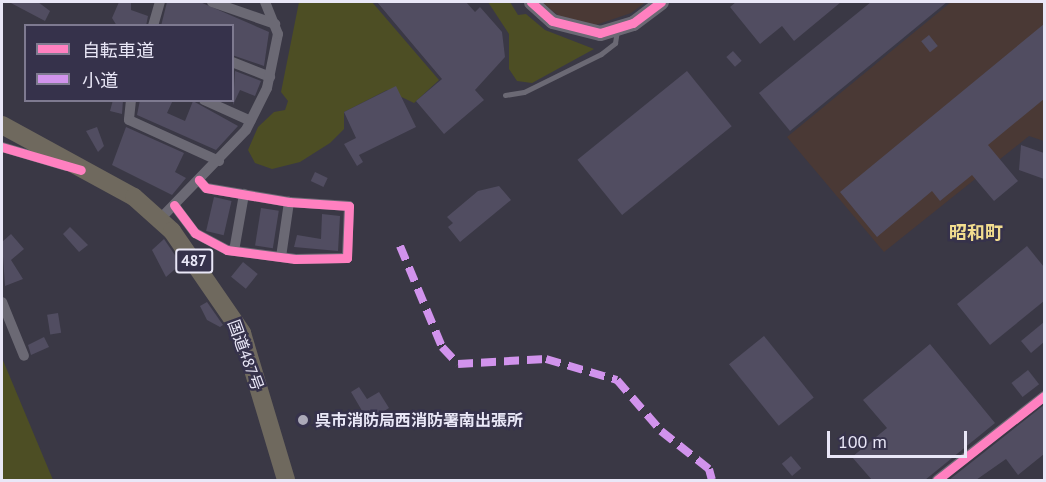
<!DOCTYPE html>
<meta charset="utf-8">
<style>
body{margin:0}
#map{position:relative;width:1046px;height:482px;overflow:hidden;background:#3a3845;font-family:"PT Sans","Noto Sans JP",sans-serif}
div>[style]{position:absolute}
.industrial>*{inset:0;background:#4a3935}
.green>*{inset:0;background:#4d4e24}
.building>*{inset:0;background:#514d61;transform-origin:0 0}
.lane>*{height:5px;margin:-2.5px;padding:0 2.5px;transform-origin:2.5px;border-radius:2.5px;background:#6b6974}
.street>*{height:10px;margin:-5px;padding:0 5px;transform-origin:5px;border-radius:5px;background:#6b6974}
.secondary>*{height:15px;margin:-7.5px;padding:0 7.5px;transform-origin:7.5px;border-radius:7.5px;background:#6b6974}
.highway>*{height:18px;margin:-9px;padding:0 9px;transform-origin:9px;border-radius:9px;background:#6f695e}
.quiet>*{height:8px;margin-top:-4px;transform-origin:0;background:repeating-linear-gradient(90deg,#d193ec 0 15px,transparent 0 23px)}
.cycleway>*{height:9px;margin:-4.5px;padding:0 4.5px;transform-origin:4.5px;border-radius:4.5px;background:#ff80c0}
.dots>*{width:16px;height:16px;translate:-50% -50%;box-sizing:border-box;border:3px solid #36324b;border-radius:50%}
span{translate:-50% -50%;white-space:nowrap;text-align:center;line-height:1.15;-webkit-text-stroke:5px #36324b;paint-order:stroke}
.shield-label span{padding:2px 4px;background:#36324b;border:2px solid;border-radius:4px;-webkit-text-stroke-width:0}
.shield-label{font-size:15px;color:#e9e7f7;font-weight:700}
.street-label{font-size:16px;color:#e9e7f7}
.poi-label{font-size:16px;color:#e9e7f7;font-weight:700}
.left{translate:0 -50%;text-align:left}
.neighbourhood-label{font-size:18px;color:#f2dd8f;font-weight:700}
.frame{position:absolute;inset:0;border:3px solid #e9e7f7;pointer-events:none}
.legend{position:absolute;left:24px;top:24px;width:210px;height:78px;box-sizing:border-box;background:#36324b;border:2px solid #7e7a90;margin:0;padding:8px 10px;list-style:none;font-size:18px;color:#e9e7f7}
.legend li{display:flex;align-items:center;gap:12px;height:30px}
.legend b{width:30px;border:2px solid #7e7a90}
.scale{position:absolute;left:827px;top:431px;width:140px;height:27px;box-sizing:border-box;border:3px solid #e9e7f7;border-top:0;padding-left:8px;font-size:18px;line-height:21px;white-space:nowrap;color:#e9e7f7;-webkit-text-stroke:4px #36324b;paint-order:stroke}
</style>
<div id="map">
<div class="industrial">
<div style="clip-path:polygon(541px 2px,646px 2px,631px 13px,596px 25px,559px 16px)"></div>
<div style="clip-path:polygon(951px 2px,1044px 2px,1044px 141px,1029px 136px,884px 252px,787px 137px)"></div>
</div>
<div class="green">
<div style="clip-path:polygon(299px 2px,372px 2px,439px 80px,414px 103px,387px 90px,344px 112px,344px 129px,330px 143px,300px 162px,272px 169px,255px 163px,248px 150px,258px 127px,274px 112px,285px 110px,288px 101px,281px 92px)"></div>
<div style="clip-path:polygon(488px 2px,510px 2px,518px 15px,526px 14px,545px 30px,594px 49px,532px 83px,517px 81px,509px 69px,509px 34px)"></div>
<div style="clip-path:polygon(2px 358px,53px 480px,2px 480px)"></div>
</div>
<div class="building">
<div style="clip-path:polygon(9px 2px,38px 2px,50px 11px,45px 21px)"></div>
<div style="clip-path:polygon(119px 2px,131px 2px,131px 10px,148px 16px,146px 26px,117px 26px,112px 18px)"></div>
<div style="clip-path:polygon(167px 2px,200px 2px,269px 32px,264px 66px,232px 55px,232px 26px,161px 26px)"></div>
<div style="clip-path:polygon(377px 2px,466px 2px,475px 12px,480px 7px,502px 32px,505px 57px,475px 90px,484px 100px,444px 134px,416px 101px,442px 79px)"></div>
<div style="clip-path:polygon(736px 2px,841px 2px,794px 41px,782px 26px,760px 44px,730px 7px)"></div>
<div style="clip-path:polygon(871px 2px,947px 2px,790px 131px,759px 93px)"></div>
<div style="clip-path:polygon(1044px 24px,1044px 99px,988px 145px,1018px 181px,994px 201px,972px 175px,940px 201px,932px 191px,877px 237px,840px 192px)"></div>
<div style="left:929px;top:35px;width:14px;height:10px;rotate:51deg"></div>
<div style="left:733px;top:51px;width:13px;height:9px;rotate:48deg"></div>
<div style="clip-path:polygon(235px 71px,261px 81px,255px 96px,240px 90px,233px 105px)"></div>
<div style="left:687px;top:71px;width:71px;height:141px;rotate:51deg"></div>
<div style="clip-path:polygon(396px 86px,416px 127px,359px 155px,363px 162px,357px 166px,344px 144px,356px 138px,344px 112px)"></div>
<div style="clip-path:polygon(113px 100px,123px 100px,122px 114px,110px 111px)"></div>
<div style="clip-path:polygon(140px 100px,173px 100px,167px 113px,185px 121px,193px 101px,238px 126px,216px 150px,137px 115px)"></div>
<div style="clip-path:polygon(97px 127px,104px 146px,98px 152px,86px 131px)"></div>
<div style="clip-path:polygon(126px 127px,184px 153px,175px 172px,186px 178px,172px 195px,112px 165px)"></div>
<div style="clip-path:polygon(1021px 145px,1044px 153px,1044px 179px,1019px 170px)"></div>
<div style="left:315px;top:172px;width:14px;height:10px;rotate:25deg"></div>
<div style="clip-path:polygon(499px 186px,511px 200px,460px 242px,448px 227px,453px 223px,447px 217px,478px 191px)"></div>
<div style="left:214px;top:197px;width:18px;height:35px;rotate:13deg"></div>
<div style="left:261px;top:208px;width:18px;height:38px;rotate:9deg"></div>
<div style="clip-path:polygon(322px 214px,340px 216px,338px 251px,294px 247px,297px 235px,321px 239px)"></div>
<div style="clip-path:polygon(70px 227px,88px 245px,79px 252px,63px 234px)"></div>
<div style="clip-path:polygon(11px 234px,24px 249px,11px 260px,23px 279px,5px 286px,2px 242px)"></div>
<div style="clip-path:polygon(164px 239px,181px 264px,166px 277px,152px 250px)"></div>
<div style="clip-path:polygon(1027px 246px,1044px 267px,1044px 301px,990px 345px,957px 304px)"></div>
<div style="left:243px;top:262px;width:19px;height:19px;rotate:39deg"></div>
<div style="clip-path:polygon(207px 302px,223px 325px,220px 327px,207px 320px,200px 306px)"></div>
<div style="left:58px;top:313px;width:20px;height:11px;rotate:81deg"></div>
<div style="clip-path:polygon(1044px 322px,1044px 342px,1031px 353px,1021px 341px)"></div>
<div style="left:764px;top:336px;width:79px;height:45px;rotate:51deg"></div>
<div style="clip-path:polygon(44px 337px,49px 347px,31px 355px,28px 345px)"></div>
<div style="clip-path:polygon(930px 344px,995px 423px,925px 480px,872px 480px,852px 457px,887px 428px,863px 400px)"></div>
<div style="left:1028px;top:370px;width:18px;height:21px;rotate:52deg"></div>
<div style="clip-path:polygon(359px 387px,367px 399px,379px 392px,389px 408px,368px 421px,351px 392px)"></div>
<div style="clip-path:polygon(1044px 405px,1044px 454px,1018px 475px,1006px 459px,976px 480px,949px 480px)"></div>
<div style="left:791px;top:456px;width:16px;height:12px;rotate:50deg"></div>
</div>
<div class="lane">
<div style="left:505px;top:95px;width:19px;rotate:-9deg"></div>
<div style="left:524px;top:92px;width:86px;rotate:-26.3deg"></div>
<div style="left:601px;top:54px;width:18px;rotate:-38deg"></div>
<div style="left:615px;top:43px;width:12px;rotate:-81deg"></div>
</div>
<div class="street">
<div style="left:212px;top:2px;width:67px;rotate:19.2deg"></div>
<div style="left:153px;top:26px;width:25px;rotate:-74deg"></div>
<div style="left:232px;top:62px;width:41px;rotate:21.5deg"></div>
<div style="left:131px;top:100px;width:20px;rotate:96deg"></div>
<div style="left:129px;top:120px;width:99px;rotate:24.5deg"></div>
<div style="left:204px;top:100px;width:51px;rotate:24.1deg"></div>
<div style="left:2px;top:147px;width:67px;rotate:16.5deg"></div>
<div style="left:174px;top:205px;width:35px;rotate:53deg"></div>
<div style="left:195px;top:233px;width:36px;rotate:28deg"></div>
<div style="left:227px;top:250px;width:69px;rotate:7.5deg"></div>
<div style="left:295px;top:259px;width:52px;rotate:-1.1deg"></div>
<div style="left:347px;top:258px;width:52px;rotate:-87.8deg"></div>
<div style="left:349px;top:206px;width:60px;rotate:-176.2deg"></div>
<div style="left:289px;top:202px;width:84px;rotate:-170.4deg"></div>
<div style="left:206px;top:188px;width:11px;rotate:-131deg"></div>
<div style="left:161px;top:218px;width:122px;rotate:-46deg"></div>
<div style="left:246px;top:130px;width:47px;rotate:-63.4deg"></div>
<div style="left:267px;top:88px;width:55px;rotate:-78.5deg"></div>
<div style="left:278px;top:34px;width:35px;rotate:-112deg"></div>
<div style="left:234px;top:251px;width:58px;rotate:-80deg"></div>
<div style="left:281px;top:257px;width:56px;rotate:-81.7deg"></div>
<div style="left:2px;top:302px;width:58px;rotate:67.8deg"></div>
<div style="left:937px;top:480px;width:136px;rotate:-38.1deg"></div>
</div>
<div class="secondary">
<div style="left:531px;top:2px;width:28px;rotate:42deg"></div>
<div style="left:552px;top:21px;width:49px;rotate:14deg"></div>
<div style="left:600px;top:33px;width:34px;rotate:-17deg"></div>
<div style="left:633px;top:23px;width:35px;rotate:-37deg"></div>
</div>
<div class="highway">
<div style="left:2px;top:125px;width:150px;rotate:28.6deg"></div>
<div style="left:134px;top:197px;width:51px;rotate:41.8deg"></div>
<div style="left:172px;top:231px;width:124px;rotate:55.5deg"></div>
<div style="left:242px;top:333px;width:153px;rotate:73.3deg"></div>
</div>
<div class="quiet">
<div style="left:400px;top:246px;width:109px;rotate:67.4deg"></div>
<div style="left:442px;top:347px;width:23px;rotate:47deg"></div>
<div style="left:458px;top:364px;width:88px;rotate:-3.3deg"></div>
<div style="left:546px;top:359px;width:74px;rotate:16.5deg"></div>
<div style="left:617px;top:380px;width:67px;rotate:49.2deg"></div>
<div style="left:661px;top:431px;width:61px;rotate:38.4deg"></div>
<div style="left:709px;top:469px;width:11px;rotate:75deg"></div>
</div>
<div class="cycleway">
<div style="left:531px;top:2px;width:28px;rotate:42deg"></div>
<div style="left:552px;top:21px;width:49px;rotate:14deg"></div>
<div style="left:600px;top:33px;width:34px;rotate:-17deg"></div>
<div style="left:633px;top:23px;width:35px;rotate:-37deg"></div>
<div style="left:2px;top:147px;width:82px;rotate:16.2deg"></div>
<div style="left:174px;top:205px;width:35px;rotate:53deg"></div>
<div style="left:195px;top:233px;width:36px;rotate:28deg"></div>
<div style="left:227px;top:250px;width:69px;rotate:7.5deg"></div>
<div style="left:295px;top:259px;width:52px;rotate:-1.1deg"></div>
<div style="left:347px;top:258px;width:52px;rotate:-87.8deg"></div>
<div style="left:349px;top:206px;width:60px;rotate:-176.2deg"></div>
<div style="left:289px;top:202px;width:84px;rotate:-170.4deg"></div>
<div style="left:206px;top:188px;width:11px;rotate:-131deg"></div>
<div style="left:937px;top:480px;width:136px;rotate:-38.1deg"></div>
</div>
<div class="dots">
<div style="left:303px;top:420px;background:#acaab9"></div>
</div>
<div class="shield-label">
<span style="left:194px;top:261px">487</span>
</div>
<div class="street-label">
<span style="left:246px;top:355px;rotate:70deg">国道487号</span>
</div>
<div class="poi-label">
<span class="left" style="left:315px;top:420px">呉市消防局西消防署南出張所</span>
</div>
<div class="neighbourhood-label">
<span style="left:976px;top:233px">昭和町</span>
</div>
<div class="frame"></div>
<ul class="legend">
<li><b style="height:8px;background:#ff80c0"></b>自転車道</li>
<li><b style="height:8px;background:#d193ec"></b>小道</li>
</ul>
<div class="scale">100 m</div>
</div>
